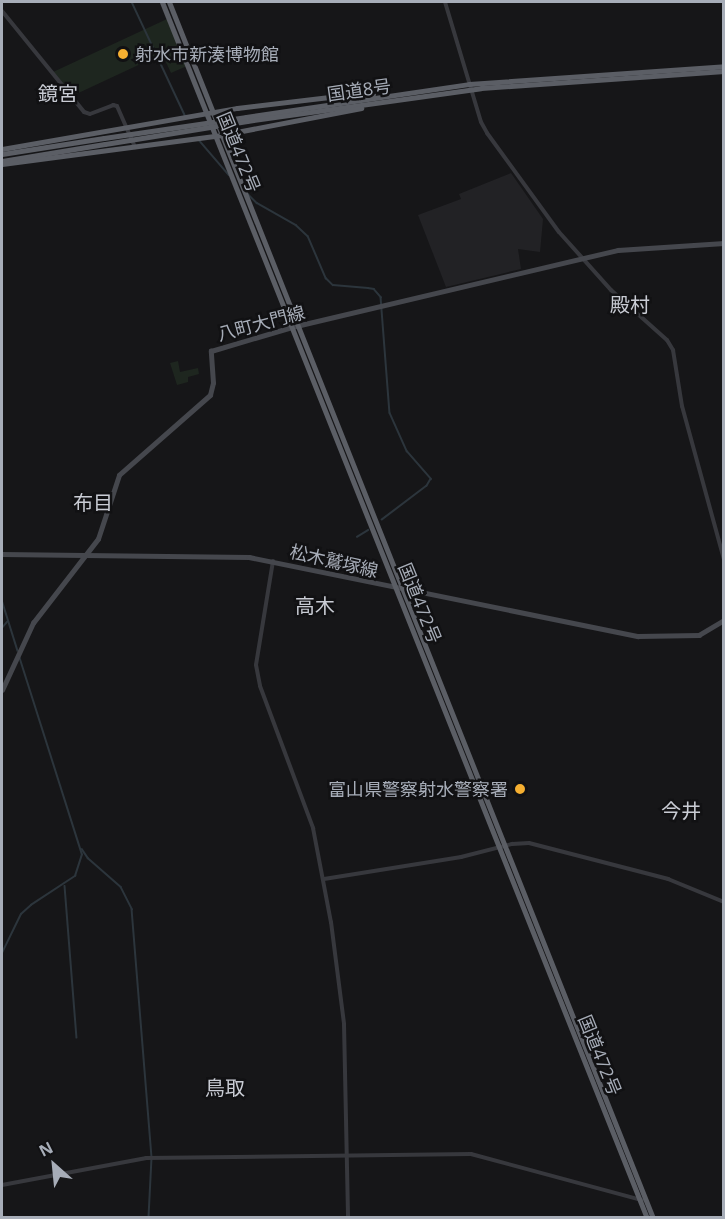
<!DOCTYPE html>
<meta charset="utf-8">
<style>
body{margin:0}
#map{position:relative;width:725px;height:1219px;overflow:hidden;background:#161618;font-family:"Open Sans","Noto Sans JP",sans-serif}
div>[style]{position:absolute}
.built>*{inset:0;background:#222225}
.green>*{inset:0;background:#1e261f}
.stream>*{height:1.5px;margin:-0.75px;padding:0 0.75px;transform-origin:0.75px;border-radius:0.75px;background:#2c353c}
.tertiary>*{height:4px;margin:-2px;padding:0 2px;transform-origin:2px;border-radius:2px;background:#37383d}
.secondary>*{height:4.5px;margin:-2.25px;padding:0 2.25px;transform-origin:2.25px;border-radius:2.25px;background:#45474d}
.trunk>*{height:5px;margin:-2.5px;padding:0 2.5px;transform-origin:2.5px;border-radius:2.5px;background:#5b5e65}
.trunk-bridge>*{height:5px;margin:-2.5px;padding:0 2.5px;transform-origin:2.5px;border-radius:2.5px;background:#5b5e65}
.dots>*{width:16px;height:16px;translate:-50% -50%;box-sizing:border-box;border:3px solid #111113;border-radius:50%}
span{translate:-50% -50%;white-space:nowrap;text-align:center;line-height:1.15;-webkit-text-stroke:5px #111113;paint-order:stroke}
.poi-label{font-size:18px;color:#a7adb8}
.left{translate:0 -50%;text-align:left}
.right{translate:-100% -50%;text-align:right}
.street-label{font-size:18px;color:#a7adb8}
.neighbourhood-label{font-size:20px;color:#c9ccd4}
.frame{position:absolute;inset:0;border:3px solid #a7adb8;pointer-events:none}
.north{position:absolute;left:24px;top:1135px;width:60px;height:60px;-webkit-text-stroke:4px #111113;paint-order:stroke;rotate:333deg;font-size:16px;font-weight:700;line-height:24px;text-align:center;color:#a7adb8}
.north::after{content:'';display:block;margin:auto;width:21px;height:27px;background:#a7adb8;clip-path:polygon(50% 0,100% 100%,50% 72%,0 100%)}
</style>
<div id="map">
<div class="built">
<div style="clip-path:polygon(511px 173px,543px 219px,540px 252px,518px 249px,521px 269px,446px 287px,418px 215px,461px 199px,459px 194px)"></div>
</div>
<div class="green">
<div style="clip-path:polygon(167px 19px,187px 66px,171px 73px,162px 54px,72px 96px,53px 72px)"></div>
<div style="clip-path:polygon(178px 361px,180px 372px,198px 368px,199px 374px,188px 377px,188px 382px,177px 385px,170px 363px)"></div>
</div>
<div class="stream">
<div style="left:132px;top:2px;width:125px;rotate:64.9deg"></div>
<div style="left:199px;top:140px;width:46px;rotate:49.4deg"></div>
<div style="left:247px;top:193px;width:14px;rotate:45deg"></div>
<div style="left:257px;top:203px;width:45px;rotate:29.4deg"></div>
<div style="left:296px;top:225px;width:16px;rotate:43deg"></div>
<div style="left:308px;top:236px;width:46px;rotate:66.8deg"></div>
<div style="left:326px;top:278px;width:10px;rotate:45deg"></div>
<div style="left:333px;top:285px;width:35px;rotate:5deg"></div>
<div style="left:368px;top:288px;width:6px;rotate:9deg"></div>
<div style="left:374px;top:289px;width:11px;rotate:49deg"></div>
<div style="left:381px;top:297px;width:116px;rotate:85.6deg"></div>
<div style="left:390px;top:413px;width:42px;rotate:65.9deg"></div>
<div style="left:407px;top:451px;width:37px;rotate:49deg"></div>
<div style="left:431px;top:479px;width:8px;rotate:120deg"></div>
<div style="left:427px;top:486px;width:56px;rotate:142.9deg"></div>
<div style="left:357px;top:537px;width:13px;rotate:-32deg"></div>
<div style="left:2px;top:600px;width:53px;rotate:72.6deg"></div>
<div style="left:2px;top:628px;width:8px;rotate:-50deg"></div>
<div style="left:82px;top:849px;width:11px;rotate:56deg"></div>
<div style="left:88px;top:858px;width:44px;rotate:41.3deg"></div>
<div style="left:121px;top:887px;width:25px;rotate:63deg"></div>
<div style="left:132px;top:909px;width:250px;rotate:85.4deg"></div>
<div style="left:152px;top:1158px;width:60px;rotate:92.9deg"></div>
<div style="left:65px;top:886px;width:152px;rotate:85.5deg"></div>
<div style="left:2px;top:953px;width:43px;rotate:-64deg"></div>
<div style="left:21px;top:914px;width:13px;rotate:-42deg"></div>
<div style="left:31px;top:905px;width:53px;rotate:-33.4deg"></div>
<div style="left:75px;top:876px;width:22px;rotate:-72deg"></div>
<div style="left:82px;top:855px;width:209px;rotate:-107.6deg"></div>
</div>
<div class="tertiary">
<div style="left:445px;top:2px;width:125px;rotate:73.3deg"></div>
<div style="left:481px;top:122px;width:13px;rotate:61deg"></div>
<div style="left:487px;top:133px;width:122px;rotate:54deg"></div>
<div style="left:559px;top:232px;width:78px;rotate:48.1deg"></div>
<div style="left:611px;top:290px;width:75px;rotate:41.8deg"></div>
<div style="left:667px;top:340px;width:12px;rotate:59deg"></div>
<div style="left:673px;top:350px;width:57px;rotate:80.9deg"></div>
<div style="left:682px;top:406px;width:160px;rotate:74.7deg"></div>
<div style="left:2px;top:11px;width:130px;rotate:50.9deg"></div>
<div style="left:84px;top:112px;width:6px;rotate:18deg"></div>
<div style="left:90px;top:114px;width:25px;rotate:-21deg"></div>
<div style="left:113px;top:105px;width:4px;rotate:14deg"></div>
<div style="left:117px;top:106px;width:45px;rotate:66.3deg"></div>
<div style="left:273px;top:561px;width:105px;rotate:99.3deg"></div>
<div style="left:256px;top:665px;width:21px;rotate:79deg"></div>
<div style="left:260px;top:686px;width:152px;rotate:69.5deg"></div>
<div style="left:313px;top:828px;width:96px;rotate:79.2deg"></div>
<div style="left:331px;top:922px;width:103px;rotate:82.7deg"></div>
<div style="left:344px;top:1024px;width:194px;rotate:88.8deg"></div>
<div style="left:324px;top:879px;width:139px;rotate:-9.1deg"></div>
<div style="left:461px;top:857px;width:53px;rotate:-14.3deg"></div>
<div style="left:512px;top:844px;width:17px;rotate:-3deg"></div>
<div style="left:529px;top:843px;width:144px;rotate:14.5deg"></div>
<div style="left:668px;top:879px;width:61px;rotate:22.3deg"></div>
<div style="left:2px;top:1185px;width:147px;rotate:-10.6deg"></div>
<div style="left:146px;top:1158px;width:325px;rotate:-0.7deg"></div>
<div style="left:471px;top:1154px;width:177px;rotate:15.1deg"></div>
</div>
<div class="secondary">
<div style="left:2px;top:554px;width:247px;rotate:0.7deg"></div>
<div style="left:249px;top:557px;width:397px;rotate:11.5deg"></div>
<div style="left:638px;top:636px;width:61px;rotate:-0.9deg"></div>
<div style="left:699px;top:635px;width:29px;rotate:-31deg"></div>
<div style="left:2px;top:690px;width:74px;rotate:-65.2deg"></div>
<div style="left:33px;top:623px;width:106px;rotate:-52.3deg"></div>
<div style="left:98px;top:539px;width:67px;rotate:-71.8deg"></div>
<div style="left:119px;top:475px;width:121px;rotate:-41.3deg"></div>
<div style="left:210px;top:395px;width:12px;rotate:-76deg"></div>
<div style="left:213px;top:383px;width:32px;rotate:-94deg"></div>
<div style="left:211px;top:351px;width:84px;rotate:-16.5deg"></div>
<div style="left:292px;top:327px;width:335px;rotate:-13.3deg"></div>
<div style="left:618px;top:250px;width:106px;rotate:-3.8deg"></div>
</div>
<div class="trunk">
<div style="left:162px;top:2px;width:1309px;rotate:68.26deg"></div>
<div style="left:169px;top:2px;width:1309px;rotate:68.3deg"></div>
<div style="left:246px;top:117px;width:225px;rotate:-8.4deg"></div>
<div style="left:469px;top:84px;width:256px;rotate:-4deg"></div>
<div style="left:247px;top:121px;width:236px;rotate:-8deg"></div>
<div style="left:481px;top:88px;width:244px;rotate:-4deg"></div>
<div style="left:2px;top:149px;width:239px;rotate:-9.9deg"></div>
<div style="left:237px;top:108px;width:110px;rotate:-6.8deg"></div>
<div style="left:346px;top:95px;width:27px;rotate:-2deg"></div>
<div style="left:230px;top:150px;width:11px;rotate:-85deg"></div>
<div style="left:231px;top:139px;width:9px;rotate:-32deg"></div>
<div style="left:2px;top:154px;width:103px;rotate:-8.9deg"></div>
<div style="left:2px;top:161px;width:104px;rotate:-9.4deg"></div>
<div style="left:2px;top:164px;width:216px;rotate:-7.5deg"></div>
<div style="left:216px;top:136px;width:148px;rotate:-10.9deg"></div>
</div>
<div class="trunk-bridge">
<div style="left:104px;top:138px;width:144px;rotate:-8.4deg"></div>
<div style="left:105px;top:144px;width:144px;rotate:-9.2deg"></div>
</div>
<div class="dots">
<div style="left:123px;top:54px;background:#f5af31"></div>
<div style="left:520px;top:789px;background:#f5af31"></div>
</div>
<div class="poi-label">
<span class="left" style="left:135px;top:54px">射水市新湊博物館</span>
<span class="right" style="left:508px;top:789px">富山県警察射水警察署</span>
</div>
<div class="street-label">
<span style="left:359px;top:90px;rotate:-8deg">国道8号</span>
<span style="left:239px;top:152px;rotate:68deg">国道472号</span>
<span style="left:261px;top:323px;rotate:-15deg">八町大門線</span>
<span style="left:334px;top:561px;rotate:13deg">松木鷲塚線</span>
<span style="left:420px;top:603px;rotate:68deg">国道472号</span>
<span style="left:600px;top:1055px;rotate:68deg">国道472号</span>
</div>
<div class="neighbourhood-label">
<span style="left:58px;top:93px">鏡宮</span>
<span style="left:630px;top:304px">殿村</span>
<span style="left:93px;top:502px">布目</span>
<span style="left:315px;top:605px">高木</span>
<span style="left:681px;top:810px">今井</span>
<span style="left:225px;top:1087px">鳥取</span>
</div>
<div class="frame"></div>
<div class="north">N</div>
</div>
